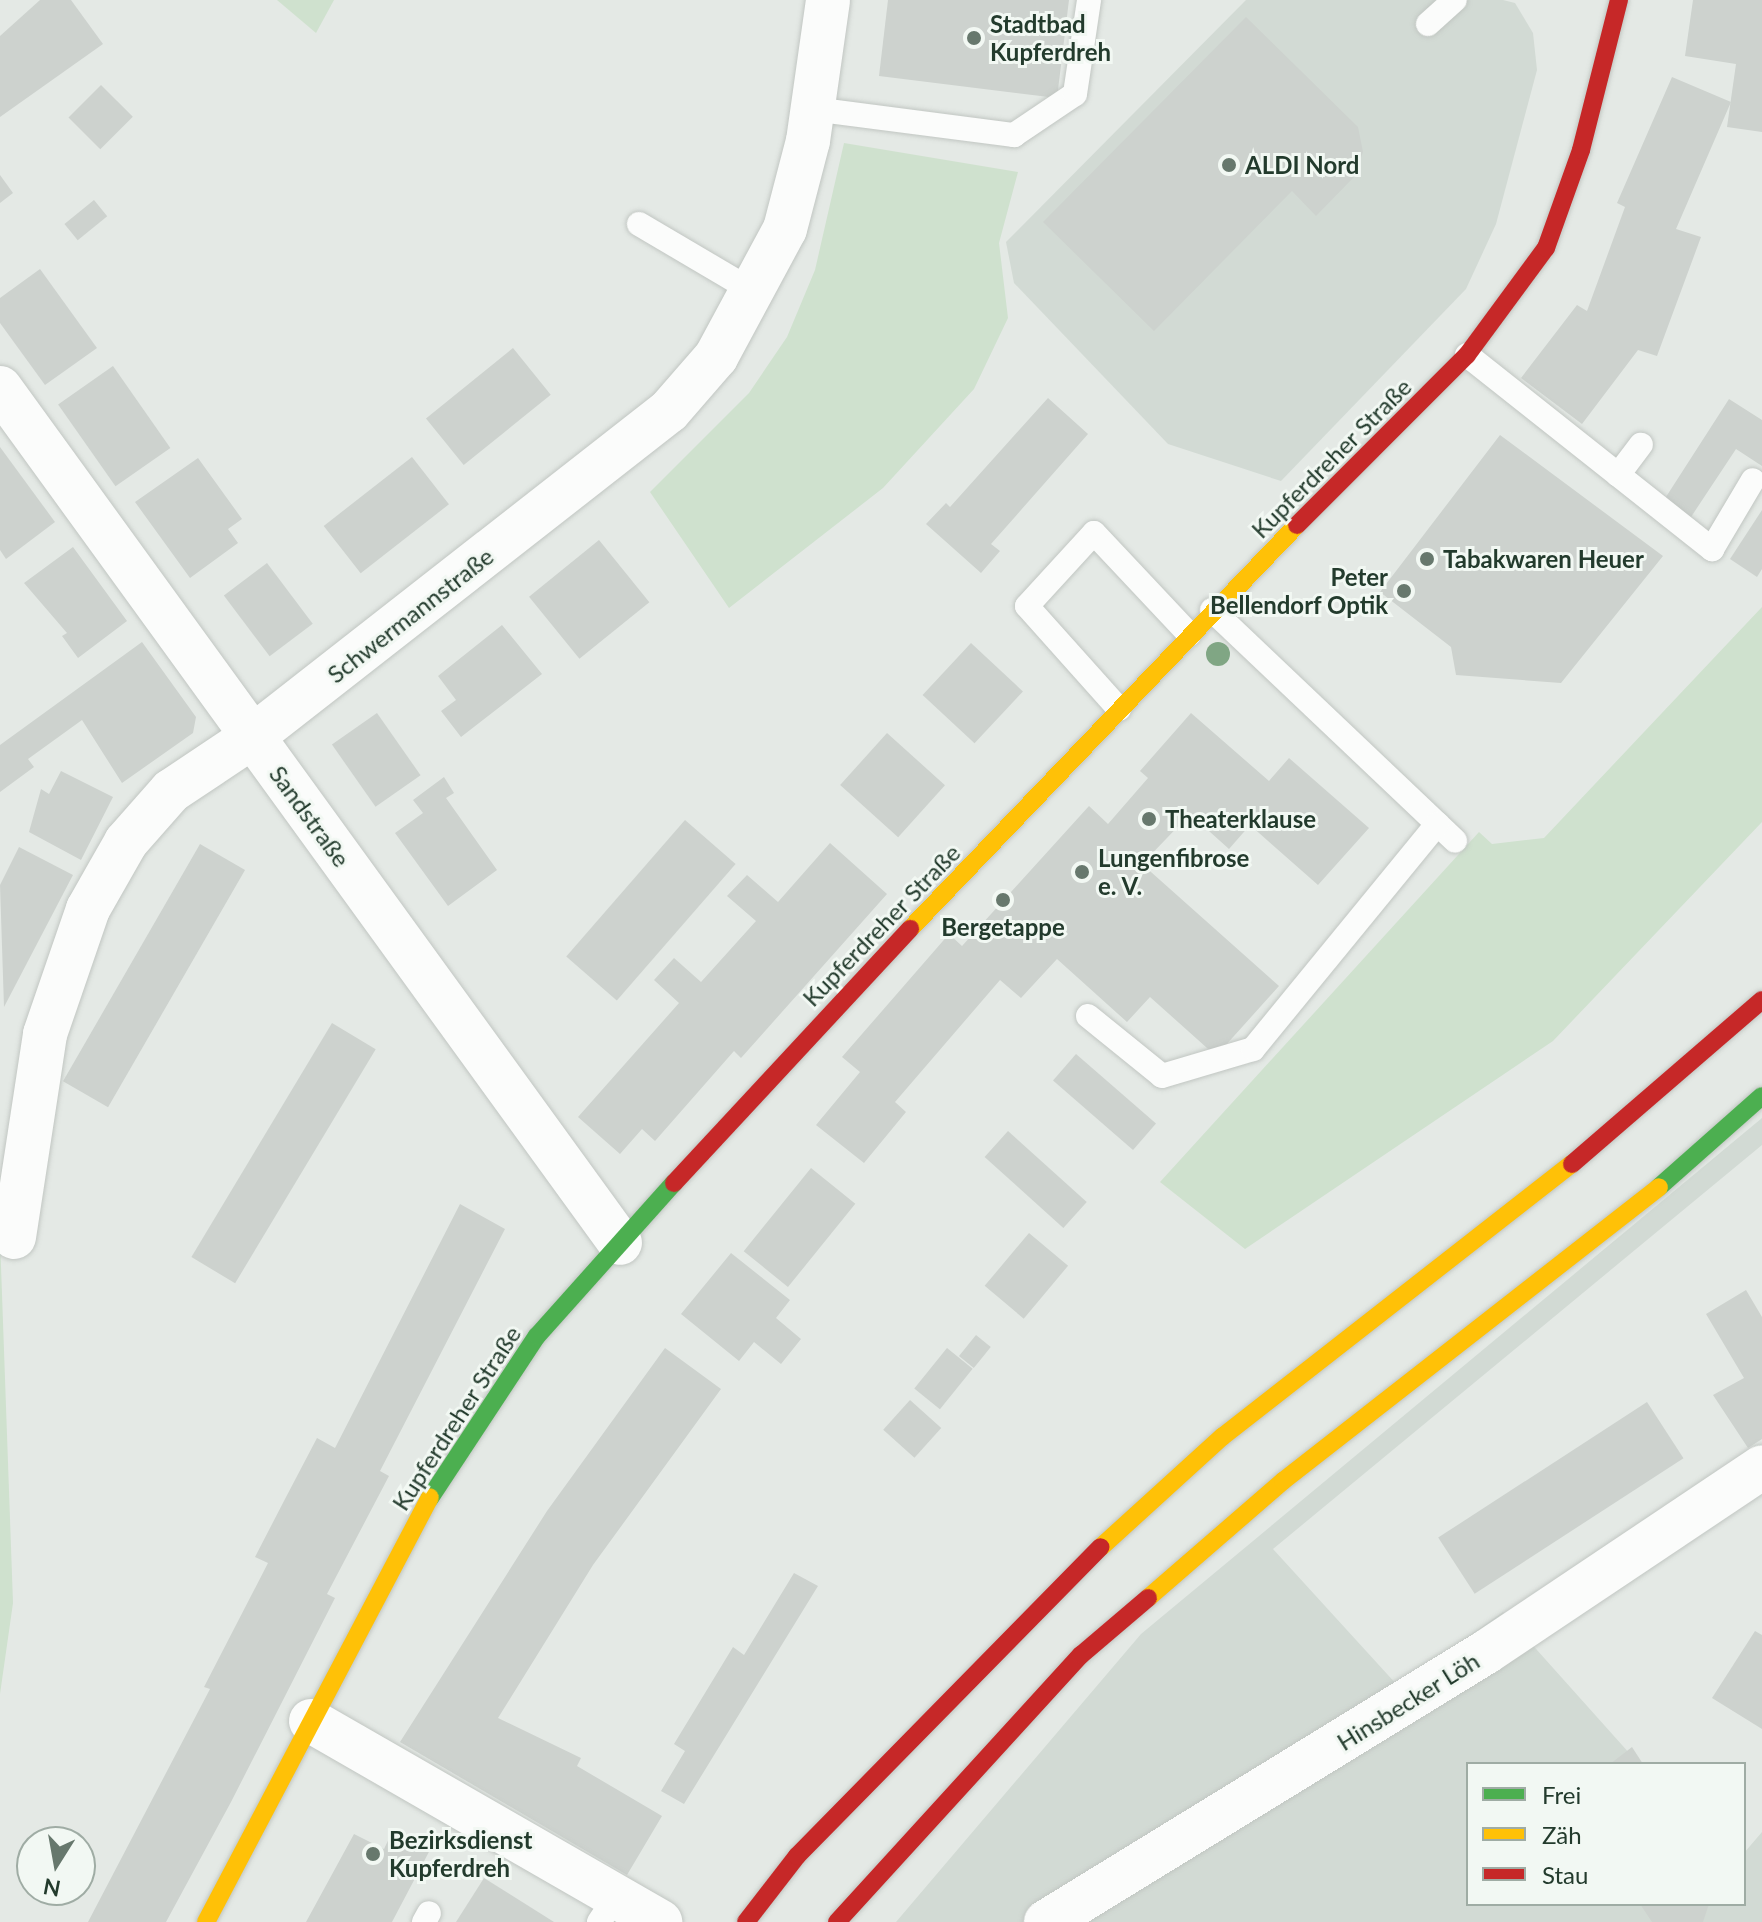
<!DOCTYPE html>
<meta charset="utf-8">
<style>
body{margin:0}
#map{position:relative;width:1762px;height:1922px;overflow:hidden;background:#e4e9e5;font-family:Lato,sans-serif}
div>[style]{position:absolute}
.built>*{inset:0;background:#d2dad4}
.green>*{inset:0;background:#cfe1ce}
.building>*{inset:0;background:#cdd2ce;transform-origin:0 0}
.roads{filter:drop-shadow(0 0 2px #c1c6c2) drop-shadow(0 0 2px #c1c6c2)}
.lane>*{height:24px;margin:-12px;padding:0 12px;transform-origin:12px;border-radius:12px;background:#fbfcfb}
.street>*{height:44px;margin:-22px;padding:0 22px;transform-origin:22px;border-radius:22px;background:#fbfcfb}
.fast>*{height:18px;margin:-9px;padding:0 9px;transform-origin:9px;border-radius:9px;background:#4caf50}
.slow>*{height:18px;margin:-9px;padding:0 9px;transform-origin:9px;border-radius:9px;background:#ffc107}
.jam>*{height:18px;margin:-9px;padding:0 9px;transform-origin:9px;border-radius:9px;background:#c62828}
.trees>*{width:24px;height:24px;margin:-12px;border-radius:50%;background:#80a684}
.dots>*{width:22px;height:22px;translate:-50% -50%;box-sizing:border-box;border:4px solid #f2f8f3;border-radius:50%}
span{translate:-50% -50%;white-space:nowrap;text-align:center;line-height:1.15;-webkit-text-stroke:6px #f2f8f3;paint-order:stroke}
.poi-label{font-size:24px;color:#233b2d;font-weight:700}
.left{translate:0 -50%;text-align:left}
.right{translate:-100% -50%;text-align:right}
.street-label{font-size:24px;color:#233b2d}
.legend{position:absolute;left:1466px;top:1762px;width:280px;height:144px;box-sizing:border-box;background:#f2f8f3;border:2px solid #9faca4;margin:0;padding:10px 14px;list-style:none;font-size:24px;color:#233b2d}
.legend li{display:flex;align-items:center;gap:16px;height:40px}
.legend b{width:40px;border:2px solid #9faca4}
.north{position:absolute;left:16px;top:1826px;width:80px;height:80px;box-sizing:border-box;background:#f2f8f3;border:2px solid #9faca4;border-radius:50%;rotate:191deg;font-size:22px;font-weight:700;line-height:32px;text-align:center;color:#233b2d}
.north::after{content:'';display:block;margin:auto;width:28px;height:36px;background:#67786d;clip-path:polygon(50% 0,100% 100%,50% 72%,0 100%)}
</style>
<div id="map">
<div class="built">
<div style="clip-path:polygon(1246px 0,1503px 0,1515px 3px,1533px 33px,1537px 70px,1496px 224px,1466px 289px,1281px 481px,1168px 444px,1014px 283px,1006px 242px)"></div>
<div style="clip-path:polygon(1762px 1118px,1762px 1145px,1273px 1549px,1398px 1686px,1503px 1612px,1639px 1764px,1468px 1764px,1468px 1904px,1744px 1904px,1744px 1853px,1762px 1832px,1762px 1922px,896px 1922px,1141px 1634px)"></div>
</div>
<div class="green">
<div style="clip-path:polygon(277px 0,334px 0,316px 33px)"></div>
<div style="clip-path:polygon(844px 143px,1018px 172px,999px 243px,1008px 318px,974px 389px,883px 488px,729px 608px,650px 492px,749px 393px,787px 337px,815px 270px)"></div>
<div style="clip-path:polygon(1762px 607px,1762px 822px,1553px 1041px,1245px 1249px,1160px 1182px,1479px 832px,1492px 844px,1544px 838px)"></div>
<div style="clip-path:polygon(0 1238px,13px 1603px,0 1694px)"></div>
</div>
<div class="building">
<div style="clip-path:polygon(40px 0,71px 0,103px 44px,0 117px,0 36px)"></div>
<div style="clip-path:polygon(888px 0,1069px 0,1057px 98px,879px 76px)"></div>
<div style="clip-path:polygon(1693px 0,1762px 0,1762px 132px,1727px 127px,1736px 64px,1685px 56px)"></div>
<div style="clip-path:polygon(1246px 17px,1358px 127px,1363px 152px,1354px 177px,1316px 216px,1292px 191px,1154px 331px,1043px 222px)"></div>
<div style="clip-path:polygon(1672px 77px,1731px 102px,1676px 229px,1701px 237px,1657px 356px,1638px 350px,1582px 424px,1521px 378px,1577px 305px,1587px 311px,1625px 207px,1617px 203px)"></div>
<div style="left:101px;top:85px;width:45px;height:46px;rotate:45deg"></div>
<div style="clip-path:polygon(0 175px,13px 193px,0 203px)"></div>
<div style="left:94px;top:200px;width:21px;height:38px;rotate:51deg"></div>
<div style="clip-path:polygon(40px 269px,97px 348px,45px 385px,0 323px,0 298px)"></div>
<div style="left:513px;top:348px;width:60px;height:112px;rotate:51deg"></div>
<div style="left:113px;top:366px;width:100px;height:67px;rotate:55deg"></div>
<div style="clip-path:polygon(1048px 398px,1088px 434px,991px 544px,1000px 551px,981px 573px,926px 524px,946px 503px,950px 507px)"></div>
<div style="clip-path:polygon(1729px 399px,1762px 420px,1762px 466px,1736px 449px,1691px 517px,1664px 500px)"></div>
<div style="clip-path:polygon(1500px 435px,1663px 556px,1561px 683px,1456px 675px,1451px 647px,1380px 592px)"></div>
<div style="clip-path:polygon(0 447px,55px 522px,6px 559px,0 550px)"></div>
<div style="left:412px;top:457px;width:60px;height:112px;rotate:52deg"></div>
<div style="clip-path:polygon(198px 458px,242px 519px,228px 529px,238px 543px,190px 578px,135px 502px)"></div>
<div style="clip-path:polygon(1762px 510px,1762px 569px,1757px 577px,1730px 559px)"></div>
<div style="left:599px;top:540px;width:80px;height:90px;rotate:51deg"></div>
<div style="clip-path:polygon(73px 547px,127px 621px,78px 658px,62px 636px,67px 633px,24px 583px)"></div>
<div style="left:267px;top:563px;width:76px;height:54px;rotate:53deg"></div>
<div style="clip-path:polygon(502px 625px,542px 674px,461px 737px,441px 711px,456px 700px,438px 676px)"></div>
<div style="clip-path:polygon(142px 642px,196px 717px,193px 733px,122px 783px,82px 720px,28px 759px,34px 767px,0 792px,0 745px)"></div>
<div style="left:971px;top:643px;width:71px;height:71px;rotate:43deg"></div>
<div style="left:377px;top:713px;width:76px;height:55px;rotate:55deg"></div>
<div style="clip-path:polygon(1191px 713px,1269px 781px,1289px 758px,1369px 828px,1318px 885px,1250px 825px,1229px 849px,1190px 814px,1142px 864px,1279px 986px,1216px 1056px,1150px 997px,1127px 1022px,1057px 959px,1021px 998px,1000px 980px,895px 1102px,906px 1112px,864px 1163px,816px 1125px,860px 1072px,842px 1057px,949px 934px,962px 946px,1089px 806px,1108px 824px,1148px 778px,1140px 771px)"></div>
<div style="left:887px;top:733px;width:78px;height:70px;rotate:42deg"></div>
<div style="clip-path:polygon(61px 771px,113px 797px,81px 860px,29px 832px,41px 789px,49px 794px)"></div>
<div style="clip-path:polygon(444px 777px,454px 793px,446px 798px,497px 870px,448px 906px,395px 833px,423px 813px,413px 800px)"></div>
<div style="left:685px;top:820px;width:67px;height:181px;rotate:41deg"></div>
<div style="clip-path:polygon(830px 843px,887px 894px,741px 1058px,734px 1051px,655px 1141px,642px 1129px,620px 1154px,578px 1117px,679px 1003px,654px 980px,674px 958px,701px 982px,756px 921px,727px 896px,747px 875px,778px 902px)"></div>
<div style="left:200px;top:844px;width:52px;height:274px;rotate:30deg"></div>
<div style="clip-path:polygon(19px 847px,73px 875px,4px 1007px,0 885px)"></div>
<div style="left:332px;top:1023px;width:51px;height:273px;rotate:31deg"></div>
<div style="left:1076px;top:1054px;width:106px;height:35px;rotate:41deg"></div>
<div style="left:1008px;top:1131px;width:106px;height:35px;rotate:42deg"></div>
<div style="left:811px;top:1168px;width:57px;height:107px;rotate:39deg"></div>
<div style="clip-path:polygon(460px 1204px,505px 1229px,380px 1471px,389px 1476px,327px 1594px,335px 1598px,231px 1802px,166px 1922px,88px 1922px,210px 1689px,204px 1687px,268px 1563px,255px 1557px,285px 1499px,317px 1438px,335px 1448px)"></div>
<div style="left:1029px;top:1233px;width:51px;height:69px;rotate:40deg"></div>
<div style="clip-path:polygon(731px 1253px,790px 1300px,776px 1318px,801px 1339px,781px 1364px,754px 1342px,739px 1361px,681px 1314px)"></div>
<div style="clip-path:polygon(1746px 1290px,1762px 1317px,1762px 1439px,1748px 1448px,1713px 1395px,1744px 1378px,1706px 1314px)"></div>
<div style="left:976px;top:1335px;width:19px;height:27px;rotate:39deg"></div>
<div style="clip-path:polygon(665px 1348px,721px 1389px,593px 1565px,498px 1718px,581px 1758px,577px 1766px,662px 1816px,627px 1875px,400px 1742px,547px 1511px)"></div>
<div style="left:947px;top:1348px;width:33px;height:52px;rotate:39deg"></div>
<div style="left:910px;top:1400px;width:42px;height:40px;rotate:42deg"></div>
<div style="left:1647px;top:1402px;width:67px;height:249px;rotate:57deg"></div>
<div style="clip-path:polygon(794px 1573px,818px 1586px,684px 1804px,661px 1791px,685px 1751px,674px 1744px,733px 1647px,744px 1655px)"></div>
<div style="clip-path:polygon(1755px 1631px,1762px 1635px,1762px 1729px,1712px 1698px)"></div>
<div style="clip-path:polygon(1632px 1747px,1643px 1764px,1610px 1764px)"></div>
<div style="clip-path:polygon(394px 1828px,431px 1848px,392px 1922px,306px 1922px,354px 1834px,384px 1849px)"></div>
<div style="clip-path:polygon(484px 1878px,554px 1922px,456px 1922px)"></div>
<div style="clip-path:polygon(1640px 1904px,1709px 1904px,1703px 1922px,1652px 1922px)"></div>
</div>
<div class="roads">
<div class="lane">
<div style="left:1428px;top:24px;width:36px;rotate:-42deg"></div>
<div style="left:813px;top:109px;width:203px;rotate:7.4deg"></div>
<div style="left:1014px;top:135px;width:73px;rotate:-33.9deg"></div>
<div style="left:1075px;top:94px;width:95px;rotate:-81.5deg"></div>
<div style="left:639px;top:224px;width:136px;rotate:30.5deg"></div>
<div style="left:1467px;top:355px;width:313px;rotate:38.4deg"></div>
<div style="left:1712px;top:549px;width:80px;rotate:-59.3deg"></div>
<div style="left:1618px;top:475px;width:38px;rotate:-53deg"></div>
<div style="left:1212px;top:610px;width:335px;rotate:43.5deg"></div>
<div style="left:1119px;top:709px;width:138px;rotate:-131.8deg"></div>
<div style="left:1027px;top:606px;width:99px;rotate:-47.5deg"></div>
<div style="left:1094px;top:533px;width:139px;rotate:46.8deg"></div>
<div style="left:1088px;top:1016px;width:95px;rotate:39deg"></div>
<div style="left:1162px;top:1076px;width:95px;rotate:-16.5deg"></div>
<div style="left:1253px;top:1049px;width:291px;rotate:-50.7deg"></div>
<div style="left:424px;top:1922px;width:10px;rotate:-61deg"></div>
<div style="left:599px;top:1922px;width:25px;rotate:-56deg"></div>
</div>
<div class="street">
<div style="left:0;top:388px;width:1056px;rotate:54.05deg"></div>
<div style="left:14px;top:1237px;width:205px;rotate:-81.3deg"></div>
<div style="left:45px;top:1034px;width:132px;rotate:-71deg"></div>
<div style="left:88px;top:909px;width:77px;rotate:-60.4deg"></div>
<div style="left:126px;top:842px;width:68px;rotate:-48.6deg"></div>
<div style="left:171px;top:791px;width:97px;rotate:-33.7deg"></div>
<div style="left:252px;top:737px;width:529px;rotate:-38.02deg"></div>
<div style="left:669px;top:411px;width:72px;rotate:-49deg"></div>
<div style="left:716px;top:357px;width:145px;rotate:-61.7deg"></div>
<div style="left:785px;top:229px;width:91px;rotate:-75.4deg"></div>
<div style="left:808px;top:141px;width:142px;rotate:-81.9deg"></div>
<div style="left:311px;top:1721px;width:403px;rotate:29.9deg"></div>
<div style="left:1046px;top:1922px;width:516px;rotate:-31.53deg"></div>
<div style="left:1486px;top:1652px;width:332px;rotate:-33.8deg"></div>
</div>
<div class="fast">
<div style="left:1659px;top:1187px;width:137px;rotate:-41.5deg"></div>
<div style="left:430px;top:1498px;width:194px;rotate:-56.6deg"></div>
<div style="left:537px;top:1336px;width:205px;rotate:-48.2deg"></div>
</div>
<div class="slow">
<div style="left:910px;top:929px;width:559px;rotate:-46.23deg"></div>
<div style="left:1101px;top:1547px;width:164px;rotate:-42.3deg"></div>
<div style="left:1222px;top:1437px;width:444px;rotate:-38deg"></div>
<div style="left:1148px;top:1598px;width:179px;rotate:-40.9deg"></div>
<div style="left:1283px;top:1481px;width:477px;rotate:-38deg"></div>
<div style="left:206px;top:1922px;width:480px;rotate:-62.2deg"></div>
</div>
<div class="jam">
<div style="left:1297px;top:525px;width:240px;rotate:-45deg"></div>
<div style="left:1467px;top:355px;width:133px;rotate:-53.6deg"></div>
<div style="left:1546px;top:248px;width:104px;rotate:-70.3deg"></div>
<div style="left:1581px;top:150px;width:155px;rotate:-75.8deg"></div>
<div style="left:1572px;top:1164px;width:251px;rotate:-40.8deg"></div>
<div style="left:674px;top:1183px;width:347px;rotate:-47.1deg"></div>
<div style="left:746px;top:1922px;width:83px;rotate:-52.3deg"></div>
<div style="left:797px;top:1856px;width:433px;rotate:-45.5deg"></div>
<div style="left:837px;top:1922px;width:362px;rotate:-47.6deg"></div>
<div style="left:1081px;top:1655px;width:88px;rotate:-40.4deg"></div>
</div>
</div>
<div class="trees">
<div style="left:1218px;top:654px"></div>
</div>
<div class="dots">
<div style="left:974px;top:38px;background:#67786d"></div>
<div style="left:1229px;top:165px;background:#67786d"></div>
<div style="left:1427px;top:559px;background:#67786d"></div>
<div style="left:1404px;top:591px;background:#67786d"></div>
<div style="left:1149px;top:819px;background:#67786d"></div>
<div style="left:1082px;top:872px;background:#67786d"></div>
<div style="left:1003px;top:900px;background:#67786d"></div>
<div style="left:373px;top:1854px;background:#67786d"></div>
</div>
<div class="poi-label">
<span class="left" style="left:990px;top:38px">Stadtbad<br>Kupferdreh</span>
<span class="left" style="left:1245px;top:165px">ALDI Nord</span>
<span class="left" style="left:1443px;top:559px">Tabakwaren Heuer</span>
<span class="right" style="left:1388px;top:591px">Peter<br>Bellendorf Optik</span>
<span class="left" style="left:1165px;top:819px">Theaterklause</span>
<span class="left" style="left:1098px;top:872px">Lungenfibrose<br>e. V.</span>
<span style="left:1003px;top:927px">Bergetappe</span>
<span class="left" style="left:389px;top:1854px">Bezirksdienst<br>Kupferdreh</span>
</div>
<div class="street-label">
<span style="left:1331px;top:458px;rotate:-45deg">Kupferdreher Straße</span>
<span style="left:410px;top:615px;rotate:-38deg">Schwermannstraße</span>
<span style="left:310px;top:816px;rotate:54deg">Sandstraße</span>
<span style="left:881px;top:925px;rotate:-46deg">Kupferdreher Straße</span>
<span style="left:456px;top:1418px;rotate:-57deg">Kupferdreher Straße</span>
<span style="left:1408px;top:1701px;rotate:-32deg">Hinsbecker Löh</span>
</div>
<ul class="legend">
<li><b style="height:10px;background:#4caf50"></b>Frei</li>
<li><b style="height:10px;background:#ffc107"></b>Zäh</li>
<li><b style="height:10px;background:#c62828"></b>Stau</li>
</ul>
<div class="north">N</div>
</div>
